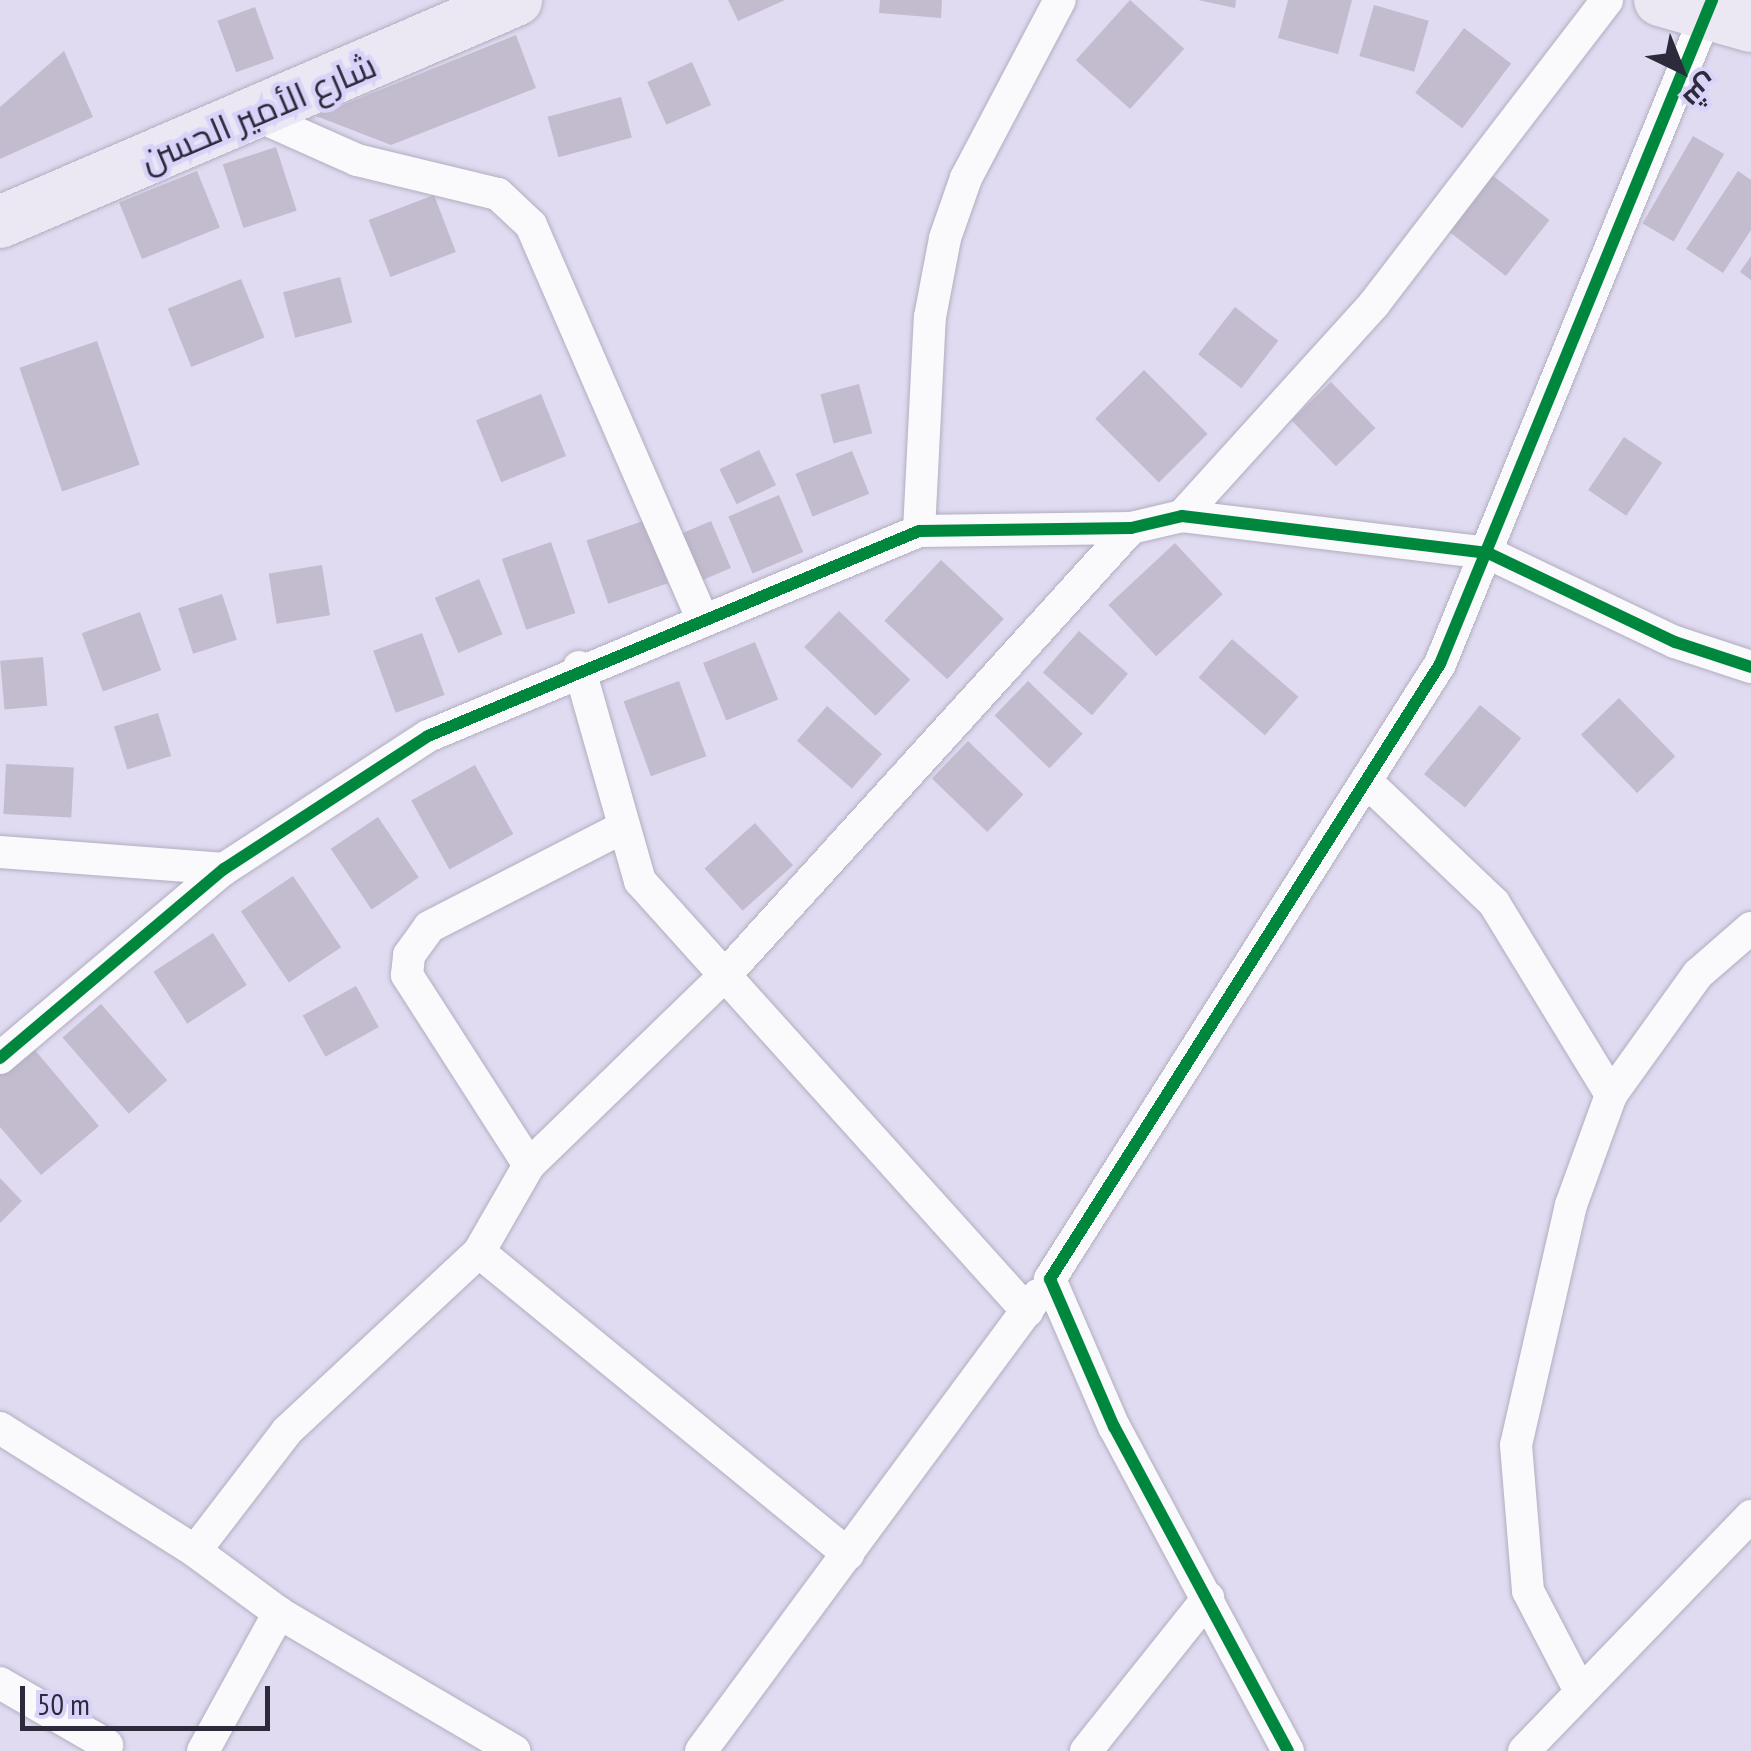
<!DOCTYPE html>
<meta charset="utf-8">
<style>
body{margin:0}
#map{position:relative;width:1751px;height:1751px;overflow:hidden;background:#e0dbf1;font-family:"PT Sans Narrow",Cairo,sans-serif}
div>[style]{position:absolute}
.building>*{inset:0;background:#c3bcce;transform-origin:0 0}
.roads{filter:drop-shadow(0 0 2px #b2aec0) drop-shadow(0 0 2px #b2aec0)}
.street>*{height:32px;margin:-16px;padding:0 16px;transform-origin:16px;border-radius:16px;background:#fafafd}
.primary>*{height:52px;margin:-26px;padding:0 26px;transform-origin:26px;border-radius:26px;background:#ebe8f4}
.cycleway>*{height:12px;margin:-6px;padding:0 6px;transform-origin:6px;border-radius:6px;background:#00873e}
span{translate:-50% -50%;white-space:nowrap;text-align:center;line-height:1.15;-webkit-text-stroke:9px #dad3f9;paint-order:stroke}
.street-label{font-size:35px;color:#2d2a3c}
.north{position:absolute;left:1631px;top:20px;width:100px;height:100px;-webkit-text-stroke:8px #dad3f9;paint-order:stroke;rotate:137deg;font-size:28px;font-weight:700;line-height:40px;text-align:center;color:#2d2a3c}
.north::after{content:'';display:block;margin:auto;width:35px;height:45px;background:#2d2a3c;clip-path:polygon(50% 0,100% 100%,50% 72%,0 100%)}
.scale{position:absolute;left:20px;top:1686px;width:250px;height:45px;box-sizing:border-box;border:5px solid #2d2a3c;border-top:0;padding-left:12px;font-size:30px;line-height:35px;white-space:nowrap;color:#2d2a3c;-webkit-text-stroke:8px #dad3f9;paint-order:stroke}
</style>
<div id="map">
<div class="building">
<div style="clip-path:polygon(728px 0,785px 0,738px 21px)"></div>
<div style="clip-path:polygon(880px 0,942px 0,941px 18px,879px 13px)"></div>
<div style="left:1130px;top:0;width:73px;height:81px;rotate:42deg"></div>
<div style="clip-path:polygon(1198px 0,1236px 0,1235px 8px)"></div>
<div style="clip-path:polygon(1288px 0,1352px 0,1338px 54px,1278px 38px)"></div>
<div style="left:1374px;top:5px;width:57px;height:53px;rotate:16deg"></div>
<div style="left:255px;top:7px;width:55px;height:40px;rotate:70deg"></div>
<div style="left:1464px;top:28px;width:59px;height:81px;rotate:37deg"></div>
<div style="clip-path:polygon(516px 35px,536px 88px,391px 145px,316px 116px)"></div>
<div style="clip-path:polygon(64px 51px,93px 117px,0 159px,0 107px)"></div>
<div style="left:692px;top:62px;width:47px;height:49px;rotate:66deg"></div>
<div style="left:621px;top:97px;width:42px;height:76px;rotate:75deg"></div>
<div style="left:1693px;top:136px;width:36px;height:101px;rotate:30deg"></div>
<div style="left:276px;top:147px;width:67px;height:56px;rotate:72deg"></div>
<div style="left:197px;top:171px;width:61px;height:84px;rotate:68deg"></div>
<div style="clip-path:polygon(1738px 171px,1751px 180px,1751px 230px,1723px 273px,1686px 249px)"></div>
<div style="left:1492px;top:175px;width:73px;height:71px;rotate:38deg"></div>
<div style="left:434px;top:195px;width:61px;height:70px;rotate:69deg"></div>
<div style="clip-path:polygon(1751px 256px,1751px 280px,1740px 272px)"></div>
<div style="left:340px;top:277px;width:47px;height:59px;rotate:75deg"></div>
<div style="left:241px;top:279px;width:63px;height:79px;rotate:68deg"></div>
<div style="left:1235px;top:307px;width:55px;height:60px;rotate:38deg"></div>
<div style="left:97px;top:341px;width:131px;height:82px;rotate:71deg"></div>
<div style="left:1144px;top:370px;width:90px;height:69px;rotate:45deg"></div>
<div style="left:1331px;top:382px;width:64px;height:55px;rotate:46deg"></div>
<div style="left:859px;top:384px;width:51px;height:40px;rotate:75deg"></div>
<div style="left:541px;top:394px;width:67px;height:70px;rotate:68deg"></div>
<div style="left:1624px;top:437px;width:46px;height:64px;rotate:34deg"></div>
<div style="left:759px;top:450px;width:39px;height:44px;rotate:64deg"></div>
<div style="left:852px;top:451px;width:46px;height:61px;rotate:68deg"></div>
<div style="left:779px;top:495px;width:62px;height:55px;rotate:67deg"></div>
<div style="left:646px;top:520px;width:67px;height:63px;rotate:71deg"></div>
<div style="left:711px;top:521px;width:51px;height:37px;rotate:67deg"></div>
<div style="left:551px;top:542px;width:75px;height:52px;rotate:71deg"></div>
<div style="left:1175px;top:543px;width:70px;height:91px;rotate:47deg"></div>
<div style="left:941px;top:560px;width:86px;height:83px;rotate:43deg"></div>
<div style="left:322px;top:565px;width:51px;height:54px;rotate:81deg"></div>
<div style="left:479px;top:579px;width:60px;height:48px;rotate:67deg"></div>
<div style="left:222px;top:594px;width:48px;height:46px;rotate:72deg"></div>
<div style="left:839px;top:611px;width:99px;height:50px;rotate:44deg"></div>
<div style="left:140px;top:612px;width:62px;height:62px;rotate:70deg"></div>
<div style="left:1079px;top:631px;width:65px;height:55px;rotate:41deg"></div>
<div style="left:422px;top:633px;width:66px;height:52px;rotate:70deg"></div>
<div style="left:1232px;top:639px;width:88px;height:51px;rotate:41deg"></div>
<div style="left:755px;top:642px;width:62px;height:56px;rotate:68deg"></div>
<div style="left:43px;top:657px;width:49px;height:43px;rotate:85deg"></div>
<div style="left:679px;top:681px;width:80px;height:59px;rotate:70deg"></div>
<div style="left:1028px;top:681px;width:76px;height:48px;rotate:44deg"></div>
<div style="left:1619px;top:698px;width:81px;height:53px;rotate:46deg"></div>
<div style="left:1480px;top:705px;width:53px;height:89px;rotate:39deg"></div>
<div style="left:827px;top:706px;width:73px;height:46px;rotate:41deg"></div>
<div style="left:158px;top:713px;width:45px;height:46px;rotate:73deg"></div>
<div style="left:968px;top:741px;width:77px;height:52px;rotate:44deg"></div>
<div style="left:6px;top:764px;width:68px;height:50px;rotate:3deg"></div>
<div style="left:475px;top:765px;width:79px;height:73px;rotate:61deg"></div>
<div style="left:378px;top:817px;width:73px;height:57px;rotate:56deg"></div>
<div style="left:755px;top:823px;width:57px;height:68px;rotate:48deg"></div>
<div style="left:293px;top:876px;width:86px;height:63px;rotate:56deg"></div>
<div style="left:213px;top:933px;width:62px;height:71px;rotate:57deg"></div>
<div style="left:356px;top:986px;width:47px;height:61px;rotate:61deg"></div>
<div style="left:101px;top:1004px;width:101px;height:51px;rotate:49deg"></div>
<div style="clip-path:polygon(29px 1043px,99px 1126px,41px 1175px,0 1127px,0 1068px)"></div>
<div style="clip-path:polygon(0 1178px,22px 1201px,0 1223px)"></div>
</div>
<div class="roads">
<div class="street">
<div style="left:256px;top:115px;width:111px;rotate:24deg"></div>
<div style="left:357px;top:160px;width:145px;rotate:13.6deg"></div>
<div style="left:498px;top:194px;width:45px;rotate:43.2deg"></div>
<div style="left:531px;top:225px;width:429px;rotate:66.5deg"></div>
<div style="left:1182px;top:516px;width:286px;rotate:-47.8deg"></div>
<div style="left:1374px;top:304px;width:383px;rotate:-52.5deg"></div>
<div style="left:919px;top:531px;width:214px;rotate:-87.1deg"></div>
<div style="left:930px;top:317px;width:80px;rotate:-79.2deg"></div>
<div style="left:945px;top:238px;width:64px;rotate:-70.7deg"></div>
<div style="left:966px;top:178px;width:201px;rotate:-62.2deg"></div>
<div style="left:579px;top:667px;width:223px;rotate:74.1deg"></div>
<div style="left:640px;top:881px;width:579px;rotate:48.01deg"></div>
<div style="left:1366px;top:781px;width:177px;rotate:43.6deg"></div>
<div style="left:1494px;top:903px;width:225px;rotate:58.6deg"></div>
<div style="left:0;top:852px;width:225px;rotate:4.3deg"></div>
<div style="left:0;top:1058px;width:293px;rotate:-40.2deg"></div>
<div style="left:224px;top:869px;width:244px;rotate:-33.1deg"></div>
<div style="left:428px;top:736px;width:532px;rotate:-22.66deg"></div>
<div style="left:919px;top:531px;width:212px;rotate:-0.8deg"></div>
<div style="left:1131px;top:528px;width:52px;rotate:-13.2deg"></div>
<div style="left:1182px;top:516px;width:308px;rotate:6.9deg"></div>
<div style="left:1488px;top:553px;width:207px;rotate:25.5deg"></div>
<div style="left:1675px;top:642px;width:80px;rotate:18.2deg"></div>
<div style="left:529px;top:1165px;width:276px;rotate:-44.1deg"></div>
<div style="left:727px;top:973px;width:601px;rotate:-47.76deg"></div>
<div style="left:479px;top:1252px;width:477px;rotate:39.3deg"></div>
<div style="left:0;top:1428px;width:231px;rotate:32.2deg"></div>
<div style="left:195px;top:1551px;width:151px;rotate:-52.5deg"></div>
<div style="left:287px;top:1431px;width:262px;rotate:-43deg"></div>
<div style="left:479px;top:1252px;width:100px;rotate:-60.1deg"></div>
<div style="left:529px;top:1165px;width:226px;rotate:-122.7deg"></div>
<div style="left:407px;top:975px;width:20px;rotate:-84deg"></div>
<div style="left:409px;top:955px;width:34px;rotate:-54deg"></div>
<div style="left:429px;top:927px;width:215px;rotate:-27.2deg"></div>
<div style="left:195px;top:1551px;width:104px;rotate:36.4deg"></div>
<div style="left:279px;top:1613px;width:273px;rotate:30.4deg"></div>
<div style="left:0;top:1683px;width:124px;rotate:30.1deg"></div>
<div style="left:1579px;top:1689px;width:110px;rotate:-117.5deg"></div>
<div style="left:1528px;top:1591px;width:146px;rotate:-94.7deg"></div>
<div style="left:1516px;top:1445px;width:246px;rotate:-77.1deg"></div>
<div style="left:1571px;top:1205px;width:117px;rotate:-70deg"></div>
<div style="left:1611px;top:1095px;width:149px;rotate:-54.3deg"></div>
<div style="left:1698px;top:974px;width:70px;rotate:-41deg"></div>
<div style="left:203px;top:1751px;width:158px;rotate:-61.2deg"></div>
<div style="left:701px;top:1751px;width:567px;rotate:-53.53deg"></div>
<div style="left:1086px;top:1751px;width:196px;rotate:-51.4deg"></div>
<div style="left:1288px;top:1751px;width:368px;rotate:-118.2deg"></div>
<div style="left:1114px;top:1427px;width:161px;rotate:-113.4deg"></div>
<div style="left:1050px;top:1279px;width:728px;rotate:-57.62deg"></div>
<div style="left:1440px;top:664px;width:718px;rotate:-67.72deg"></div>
<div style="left:1524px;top:1751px;width:327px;rotate:-46deg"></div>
</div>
<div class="primary">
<div style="left:1660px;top:0;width:95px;rotate:15.9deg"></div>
<div style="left:0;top:222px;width:562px;rotate:-23.28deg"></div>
</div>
</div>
<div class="cycleway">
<div style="left:0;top:1058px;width:293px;rotate:-40.2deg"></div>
<div style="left:224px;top:869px;width:244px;rotate:-33.1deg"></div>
<div style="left:428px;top:736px;width:532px;rotate:-22.66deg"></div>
<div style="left:919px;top:531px;width:212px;rotate:-0.8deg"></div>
<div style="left:1131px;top:528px;width:52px;rotate:-13.2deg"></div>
<div style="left:1182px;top:516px;width:308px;rotate:6.9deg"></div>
<div style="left:1488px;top:553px;width:207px;rotate:25.5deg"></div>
<div style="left:1675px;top:642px;width:80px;rotate:18.2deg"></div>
<div style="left:1288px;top:1751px;width:368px;rotate:-118.2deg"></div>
<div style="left:1114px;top:1427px;width:161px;rotate:-113.4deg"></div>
<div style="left:1050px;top:1279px;width:728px;rotate:-57.62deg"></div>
<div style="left:1440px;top:664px;width:718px;rotate:-67.72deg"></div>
</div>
<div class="street-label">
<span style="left:258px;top:112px;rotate:-23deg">شارع الأمير الحسن</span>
</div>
<div class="north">ش</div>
<div class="scale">50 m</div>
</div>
